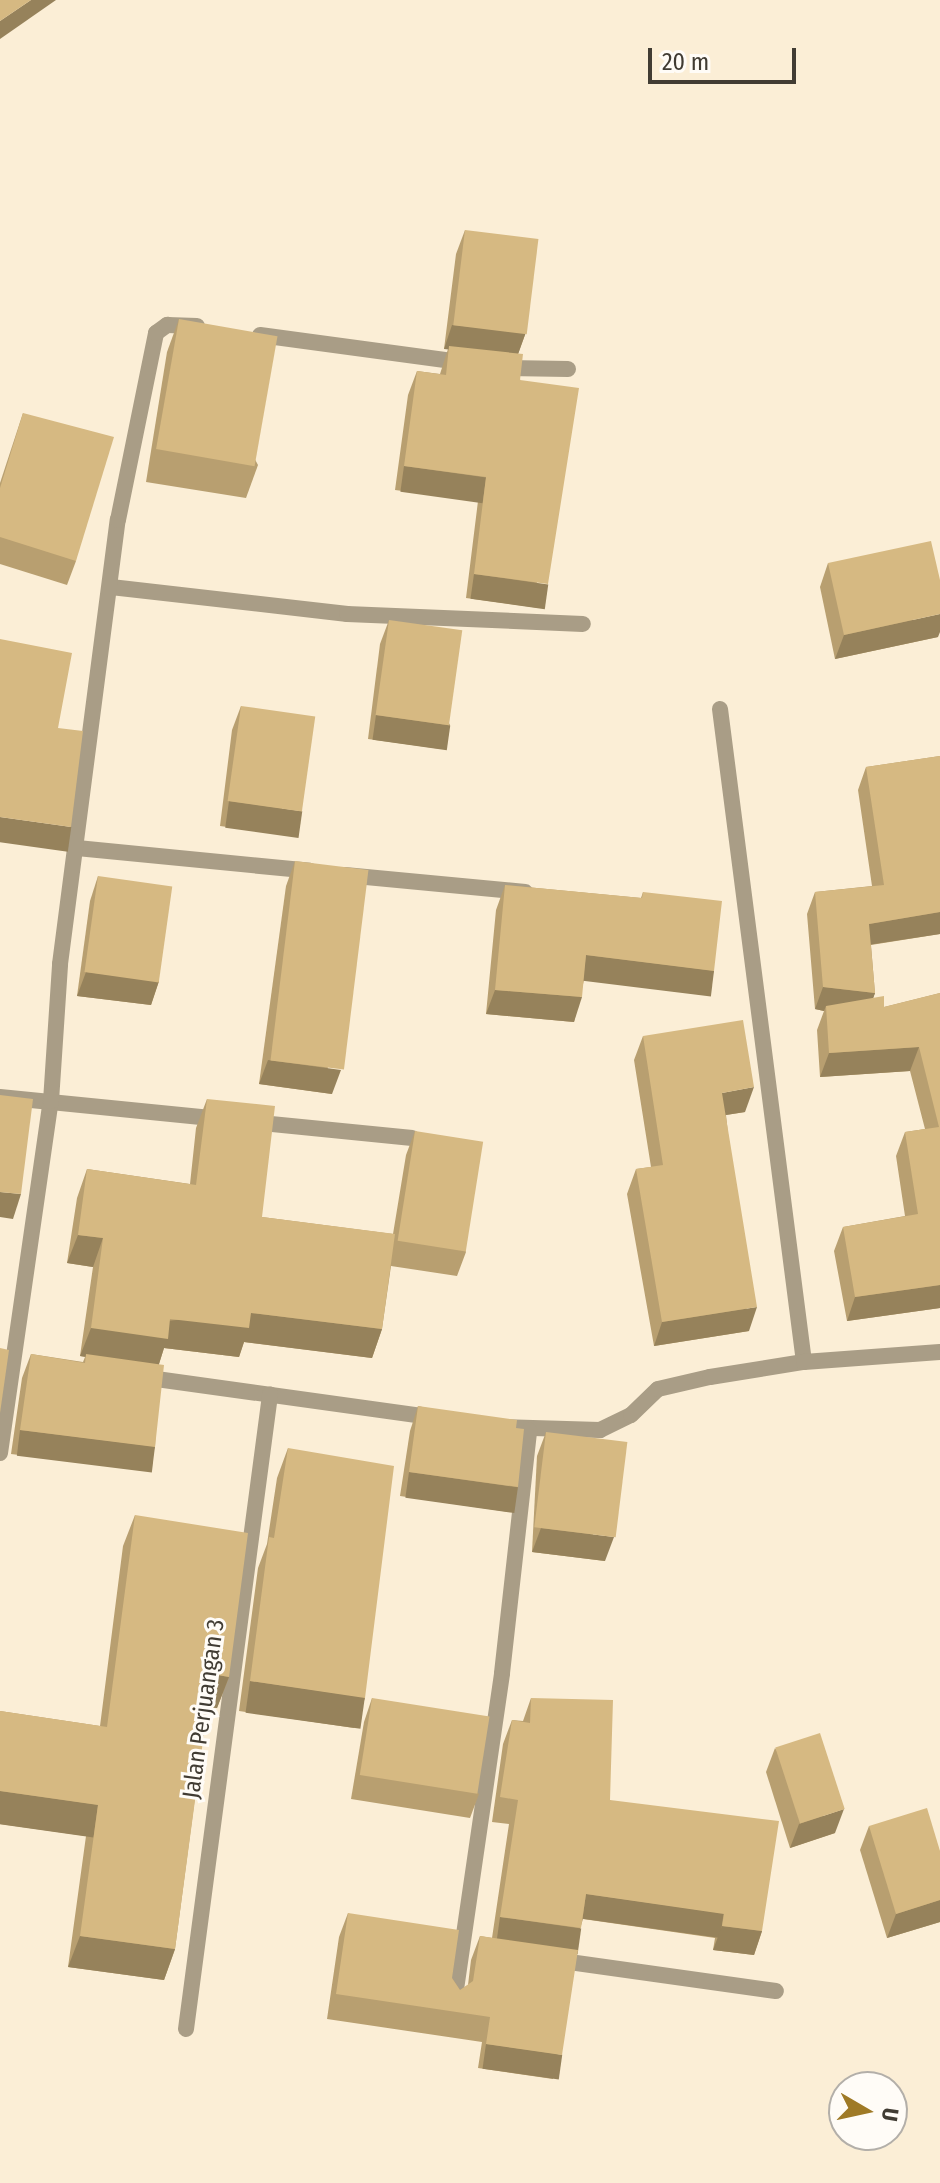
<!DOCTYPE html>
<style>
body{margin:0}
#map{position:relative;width:940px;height:2183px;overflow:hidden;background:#fbeed6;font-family:"Fira Sans Condensed",sans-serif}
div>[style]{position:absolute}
.street>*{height:16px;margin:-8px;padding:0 8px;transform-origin:8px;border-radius:8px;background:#a99d86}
.wall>*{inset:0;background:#b89f70}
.shaded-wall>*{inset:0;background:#96825b;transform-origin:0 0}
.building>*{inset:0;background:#d6b982;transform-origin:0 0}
span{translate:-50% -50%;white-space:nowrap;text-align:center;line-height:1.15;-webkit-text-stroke:6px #fffcf7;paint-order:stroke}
.street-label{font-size:24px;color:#413c33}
.north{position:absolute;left:828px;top:2071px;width:80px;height:80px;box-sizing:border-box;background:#fffcf7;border:2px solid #b3afa9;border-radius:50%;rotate:99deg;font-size:22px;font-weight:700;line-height:32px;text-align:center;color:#413c33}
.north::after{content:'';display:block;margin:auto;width:28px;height:36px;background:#9f7a26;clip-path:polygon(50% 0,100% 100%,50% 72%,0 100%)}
.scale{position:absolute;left:648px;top:48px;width:148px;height:36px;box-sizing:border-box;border:4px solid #413c33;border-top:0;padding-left:10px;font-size:24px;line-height:28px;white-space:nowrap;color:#413c33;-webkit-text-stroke:6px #fffcf7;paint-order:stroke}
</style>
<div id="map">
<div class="street">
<div style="left:260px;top:335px;width:209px;rotate:7.7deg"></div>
<div style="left:501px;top:368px;width:67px;rotate:0.9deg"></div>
<div style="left:111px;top:587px;width:238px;rotate:6.5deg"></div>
<div style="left:347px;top:614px;width:236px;rotate:2.4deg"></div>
<div style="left:720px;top:709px;width:658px;rotate:82.67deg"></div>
<div style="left:77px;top:848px;width:234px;rotate:5.6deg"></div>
<div style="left:345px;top:875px;width:181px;rotate:5.4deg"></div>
<div style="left:0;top:1097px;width:222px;rotate:5.7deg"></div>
<div style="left:252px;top:1122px;width:161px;rotate:5.7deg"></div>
<div style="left:142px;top:1377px;width:297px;rotate:7.9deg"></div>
<div style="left:503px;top:1427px;width:97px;rotate:1.8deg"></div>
<div style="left:600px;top:1430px;width:34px;rotate:-26deg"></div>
<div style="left:631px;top:1415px;width:37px;rotate:-44deg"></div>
<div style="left:658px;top:1389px;width:53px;rotate:-13deg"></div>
<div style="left:710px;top:1377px;width:95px;rotate:-9.1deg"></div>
<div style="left:804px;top:1362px;width:136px;rotate:-4.2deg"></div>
<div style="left:0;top:1453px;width:356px;rotate:-81.8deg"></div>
<div style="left:51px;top:1101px;width:137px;rotate:-86.2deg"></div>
<div style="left:60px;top:964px;width:448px;rotate:-82.6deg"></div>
<div style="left:118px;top:520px;width:191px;rotate:-78.5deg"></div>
<div style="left:156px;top:333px;width:14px;rotate:-36deg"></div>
<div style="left:167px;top:325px;width:30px;rotate:2deg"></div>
<div style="left:555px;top:1960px;width:223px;rotate:8deg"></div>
<div style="left:454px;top:2003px;width:333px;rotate:-81.7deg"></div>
<div style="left:502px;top:1673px;width:244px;rotate:-83.6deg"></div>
<div style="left:186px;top:2029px;width:640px;rotate:-82.45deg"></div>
</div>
<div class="wall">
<div style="clip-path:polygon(465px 230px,526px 332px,518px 354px,539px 608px,466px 598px,478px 501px,395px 490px,408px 395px,417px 371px,440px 374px,448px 349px,444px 349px,456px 254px)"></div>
<div style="clip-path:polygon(179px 319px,258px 465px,246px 498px,146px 482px,167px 352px)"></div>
<div style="clip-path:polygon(23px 413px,76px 561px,67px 585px,0 564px,0 483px)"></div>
<div style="clip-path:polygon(828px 563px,938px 637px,835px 659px,820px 587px)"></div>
<div style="clip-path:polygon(389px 620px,450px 725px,441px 749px,368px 739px,380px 644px)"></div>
<div style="clip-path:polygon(241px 706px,293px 836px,220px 826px,232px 730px)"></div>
<div style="clip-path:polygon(940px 756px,940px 934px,871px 945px,875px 993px,873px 998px,884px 1007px,940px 993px,940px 1308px,847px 1321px,834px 1251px,843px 1227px,905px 1216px,896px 1156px,905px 1132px,925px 1129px,910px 1071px,820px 1077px,817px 1030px,824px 1011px,815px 1009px,807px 914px,815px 892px,872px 886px,858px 790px,866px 767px)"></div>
<div style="clip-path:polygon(295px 861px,332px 1094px,259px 1084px,286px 886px)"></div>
<div style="clip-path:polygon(98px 876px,159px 981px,151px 1005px,77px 996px,90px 901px)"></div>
<div style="clip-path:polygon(505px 885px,641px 898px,643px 892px,714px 971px,705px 995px,584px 980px,574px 1022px,486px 1014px,496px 910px)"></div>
<div style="clip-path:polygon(643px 1036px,745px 1112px,726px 1115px,749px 1331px,654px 1346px,627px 1194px,636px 1169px,651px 1167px,634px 1060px)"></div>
<div style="clip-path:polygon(207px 1099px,262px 1217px,393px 1234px,406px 1155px,415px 1131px,466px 1252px,457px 1276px,391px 1266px,382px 1329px,372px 1358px,244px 1342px,239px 1357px,164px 1348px,159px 1364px,155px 1447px,146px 1471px,11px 1454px,22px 1378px,31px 1354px,83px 1362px,85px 1357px,80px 1356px,93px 1267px,67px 1263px,77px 1198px,87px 1169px,190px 1184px,196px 1128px)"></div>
<div style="clip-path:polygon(418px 1406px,516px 1428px,518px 1487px,509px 1512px,400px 1496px,410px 1431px)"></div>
<div style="clip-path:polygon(546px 1432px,605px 1561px,532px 1552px,537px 1456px)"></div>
<div style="clip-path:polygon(288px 1448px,365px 1698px,354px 1728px,239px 1711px,258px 1568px,267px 1544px,277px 1478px)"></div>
<div style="clip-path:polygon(135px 1515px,229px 1677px,217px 1708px,207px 1707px,175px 1949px,164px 1980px,68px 1967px,86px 1836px,0 1824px,0 1711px,100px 1726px,123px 1546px)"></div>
<div style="clip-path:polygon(372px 1698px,479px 1794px,470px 1818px,351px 1799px,364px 1722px)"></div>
<div style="clip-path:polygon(531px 1698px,610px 1800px,762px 1931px,754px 1955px,713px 1950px,715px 1938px,583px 1919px,574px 1949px,553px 2079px,478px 2068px,482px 2042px,327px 2019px,339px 1937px,348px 1913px,452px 1978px,460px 1990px,468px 1985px,471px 1960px,480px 1936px,492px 1938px,509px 1824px,492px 1822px,503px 1744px,512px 1720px,523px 1721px)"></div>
<div style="clip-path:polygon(775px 1748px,835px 1833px,790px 1848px,766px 1772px)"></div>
<div style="clip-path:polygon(869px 1826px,940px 1851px,940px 1922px,887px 1938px,860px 1850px)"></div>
</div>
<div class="shaded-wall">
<div style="clip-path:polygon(31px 0,56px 0,0 39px,0 21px)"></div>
<div style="clip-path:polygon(452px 325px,526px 332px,517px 357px,444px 349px)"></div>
<div style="left:404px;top:466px;width:83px;height:26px;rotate:8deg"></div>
<div style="left:474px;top:574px;width:75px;height:25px;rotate:8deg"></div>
<div style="clip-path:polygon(940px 614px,940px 632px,938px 637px,835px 659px,844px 635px)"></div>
<div style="left:376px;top:715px;width:75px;height:25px;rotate:8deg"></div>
<div style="left:229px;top:801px;width:74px;height:27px;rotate:8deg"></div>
<div style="left:0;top:817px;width:72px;height:25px;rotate:8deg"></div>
<div style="clip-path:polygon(940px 912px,940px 934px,861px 946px,869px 924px)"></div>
<div style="left:586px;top:955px;width:129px;height:26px;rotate:7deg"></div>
<div style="clip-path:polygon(86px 972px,159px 981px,151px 1005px,77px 996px)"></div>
<div style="clip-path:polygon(823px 987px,875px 993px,867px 1016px,826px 1006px,824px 1011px,815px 1009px)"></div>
<div style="clip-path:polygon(495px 990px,582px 997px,574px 1022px,486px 1014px)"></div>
<div style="clip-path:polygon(919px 1047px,910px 1071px,820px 1077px,829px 1053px)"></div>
<div style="clip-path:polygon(268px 1060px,341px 1070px,332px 1094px,259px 1084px)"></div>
<div style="clip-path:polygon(754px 1087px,745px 1112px,713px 1117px,722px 1093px)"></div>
<div style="clip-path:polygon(0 1192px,21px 1194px,13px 1219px,0 1217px)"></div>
<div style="clip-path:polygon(78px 1235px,103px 1238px,93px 1267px,67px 1263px)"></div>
<div style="clip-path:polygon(940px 1285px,940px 1308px,847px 1321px,855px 1297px)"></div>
<div style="clip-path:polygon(757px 1307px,749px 1331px,654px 1346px,662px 1322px)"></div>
<div style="clip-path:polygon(251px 1313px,382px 1329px,372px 1358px,244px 1342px,239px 1357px,164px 1348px,158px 1367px,80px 1356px,91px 1328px)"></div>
<div style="left:20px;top:1430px;width:136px;height:26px;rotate:7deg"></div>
<div style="left:409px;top:1472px;width:110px;height:26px;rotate:8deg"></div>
<div style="clip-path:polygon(541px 1528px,614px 1537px,605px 1561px,532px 1552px)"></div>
<div style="clip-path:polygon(212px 1674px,229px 1677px,217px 1708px,200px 1706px)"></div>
<div style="left:250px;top:1681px;width:116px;height:32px;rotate:8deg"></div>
<div style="left:0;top:1791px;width:99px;height:33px;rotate:8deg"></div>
<div style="clip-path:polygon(844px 1809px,835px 1833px,790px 1848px,799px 1824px)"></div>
<div style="left:586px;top:1894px;width:139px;height:25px;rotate:8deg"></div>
<div style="clip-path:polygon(940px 1900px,940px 1922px,887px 1938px,896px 1914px)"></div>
<div style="left:500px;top:1917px;width:82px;height:26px;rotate:8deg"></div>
<div style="clip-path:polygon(722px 1926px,762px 1931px,754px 1955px,713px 1950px)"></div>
<div style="clip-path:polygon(80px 1936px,175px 1949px,164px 1980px,68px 1967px)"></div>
<div style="left:486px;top:2044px;width:77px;height:25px;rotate:8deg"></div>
</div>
<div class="building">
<div style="clip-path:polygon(0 0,31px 0,0 21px)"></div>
<div style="left:465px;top:230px;width:74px;height:96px;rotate:7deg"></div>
<div style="left:179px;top:319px;width:100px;height:132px;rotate:10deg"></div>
<div style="clip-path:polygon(449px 346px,523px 354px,520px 380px,579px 388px,548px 584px,474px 574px,486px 477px,404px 466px,417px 371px,446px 375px)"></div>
<div style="clip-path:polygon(23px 413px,114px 437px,76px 561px,0 537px,0 488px)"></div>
<div style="clip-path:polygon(931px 541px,940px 580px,940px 614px,844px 635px,828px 563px)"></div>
<div style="left:389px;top:620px;width:74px;height:96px;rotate:8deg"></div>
<div style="clip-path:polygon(0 639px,72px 653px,58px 728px,83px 731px,71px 827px,0 817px)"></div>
<div style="left:241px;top:706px;width:75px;height:96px;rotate:8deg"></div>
<div style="clip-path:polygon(940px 756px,940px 912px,869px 924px,875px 993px,823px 987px,815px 892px,884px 885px,866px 767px)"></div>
<div style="left:295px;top:861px;width:74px;height:201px;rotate:7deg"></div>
<div style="left:98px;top:876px;width:75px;height:97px;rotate:8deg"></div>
<div style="clip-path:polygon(505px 885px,642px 898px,643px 892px,722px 901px,714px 971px,586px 955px,582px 997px,495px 990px)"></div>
<div style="clip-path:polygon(940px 993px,940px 1285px,855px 1297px,843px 1227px,918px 1214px,905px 1132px,939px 1127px,919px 1047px,829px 1053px,826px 1006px,884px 996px,884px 1007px)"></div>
<div style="clip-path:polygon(743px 1020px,754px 1087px,722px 1093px,757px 1307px,662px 1322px,636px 1169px,663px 1165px,643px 1036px)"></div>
<div style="clip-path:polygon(0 1095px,33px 1099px,21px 1194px,0 1192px)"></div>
<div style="clip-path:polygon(207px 1099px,275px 1106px,262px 1217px,395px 1234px,382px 1329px,251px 1313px,249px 1328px,170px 1319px,168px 1339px,91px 1328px,103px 1238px,78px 1235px,87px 1169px,196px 1185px)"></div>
<div style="left:415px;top:1131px;width:69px;height:111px;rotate:9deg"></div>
<div style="clip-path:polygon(0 1348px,9px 1350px,0 1413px)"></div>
<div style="clip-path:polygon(31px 1354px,85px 1363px,86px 1354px,164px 1365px,155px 1447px,20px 1430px)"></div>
<div style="clip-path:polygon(418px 1406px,517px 1420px,516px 1428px,524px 1429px,518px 1487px,409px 1472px)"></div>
<div style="left:546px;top:1432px;width:82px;height:96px;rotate:7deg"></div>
<div style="clip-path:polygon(288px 1448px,394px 1466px,365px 1698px,250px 1681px,269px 1537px,274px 1538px)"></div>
<div style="clip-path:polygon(135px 1515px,248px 1533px,229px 1677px,212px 1674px,175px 1949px,80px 1936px,98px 1805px,0 1791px,0 1711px,107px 1727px)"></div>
<div style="left:372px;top:1698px;width:119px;height:78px;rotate:9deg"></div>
<div style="clip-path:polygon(531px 1698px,613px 1700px,610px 1800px,779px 1821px,762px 1931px,722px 1926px,724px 1914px,586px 1894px,581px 1928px,500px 1917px,518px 1800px,500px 1797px,512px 1720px,530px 1723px)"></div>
<div style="left:820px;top:1733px;width:80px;height:47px;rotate:72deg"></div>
<div style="clip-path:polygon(927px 1808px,940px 1851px,940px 1900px,896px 1914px,869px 1826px)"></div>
<div style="clip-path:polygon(348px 1913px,459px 1930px,452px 1978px,460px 1990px,473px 1981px,480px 1936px,578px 1950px,562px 2055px,486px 2044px,490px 2017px,336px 1994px)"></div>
</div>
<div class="street-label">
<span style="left:204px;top:1709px;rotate:-82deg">Jalan Perjuangan 3</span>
</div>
<div class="north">U</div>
<div class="scale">20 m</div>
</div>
